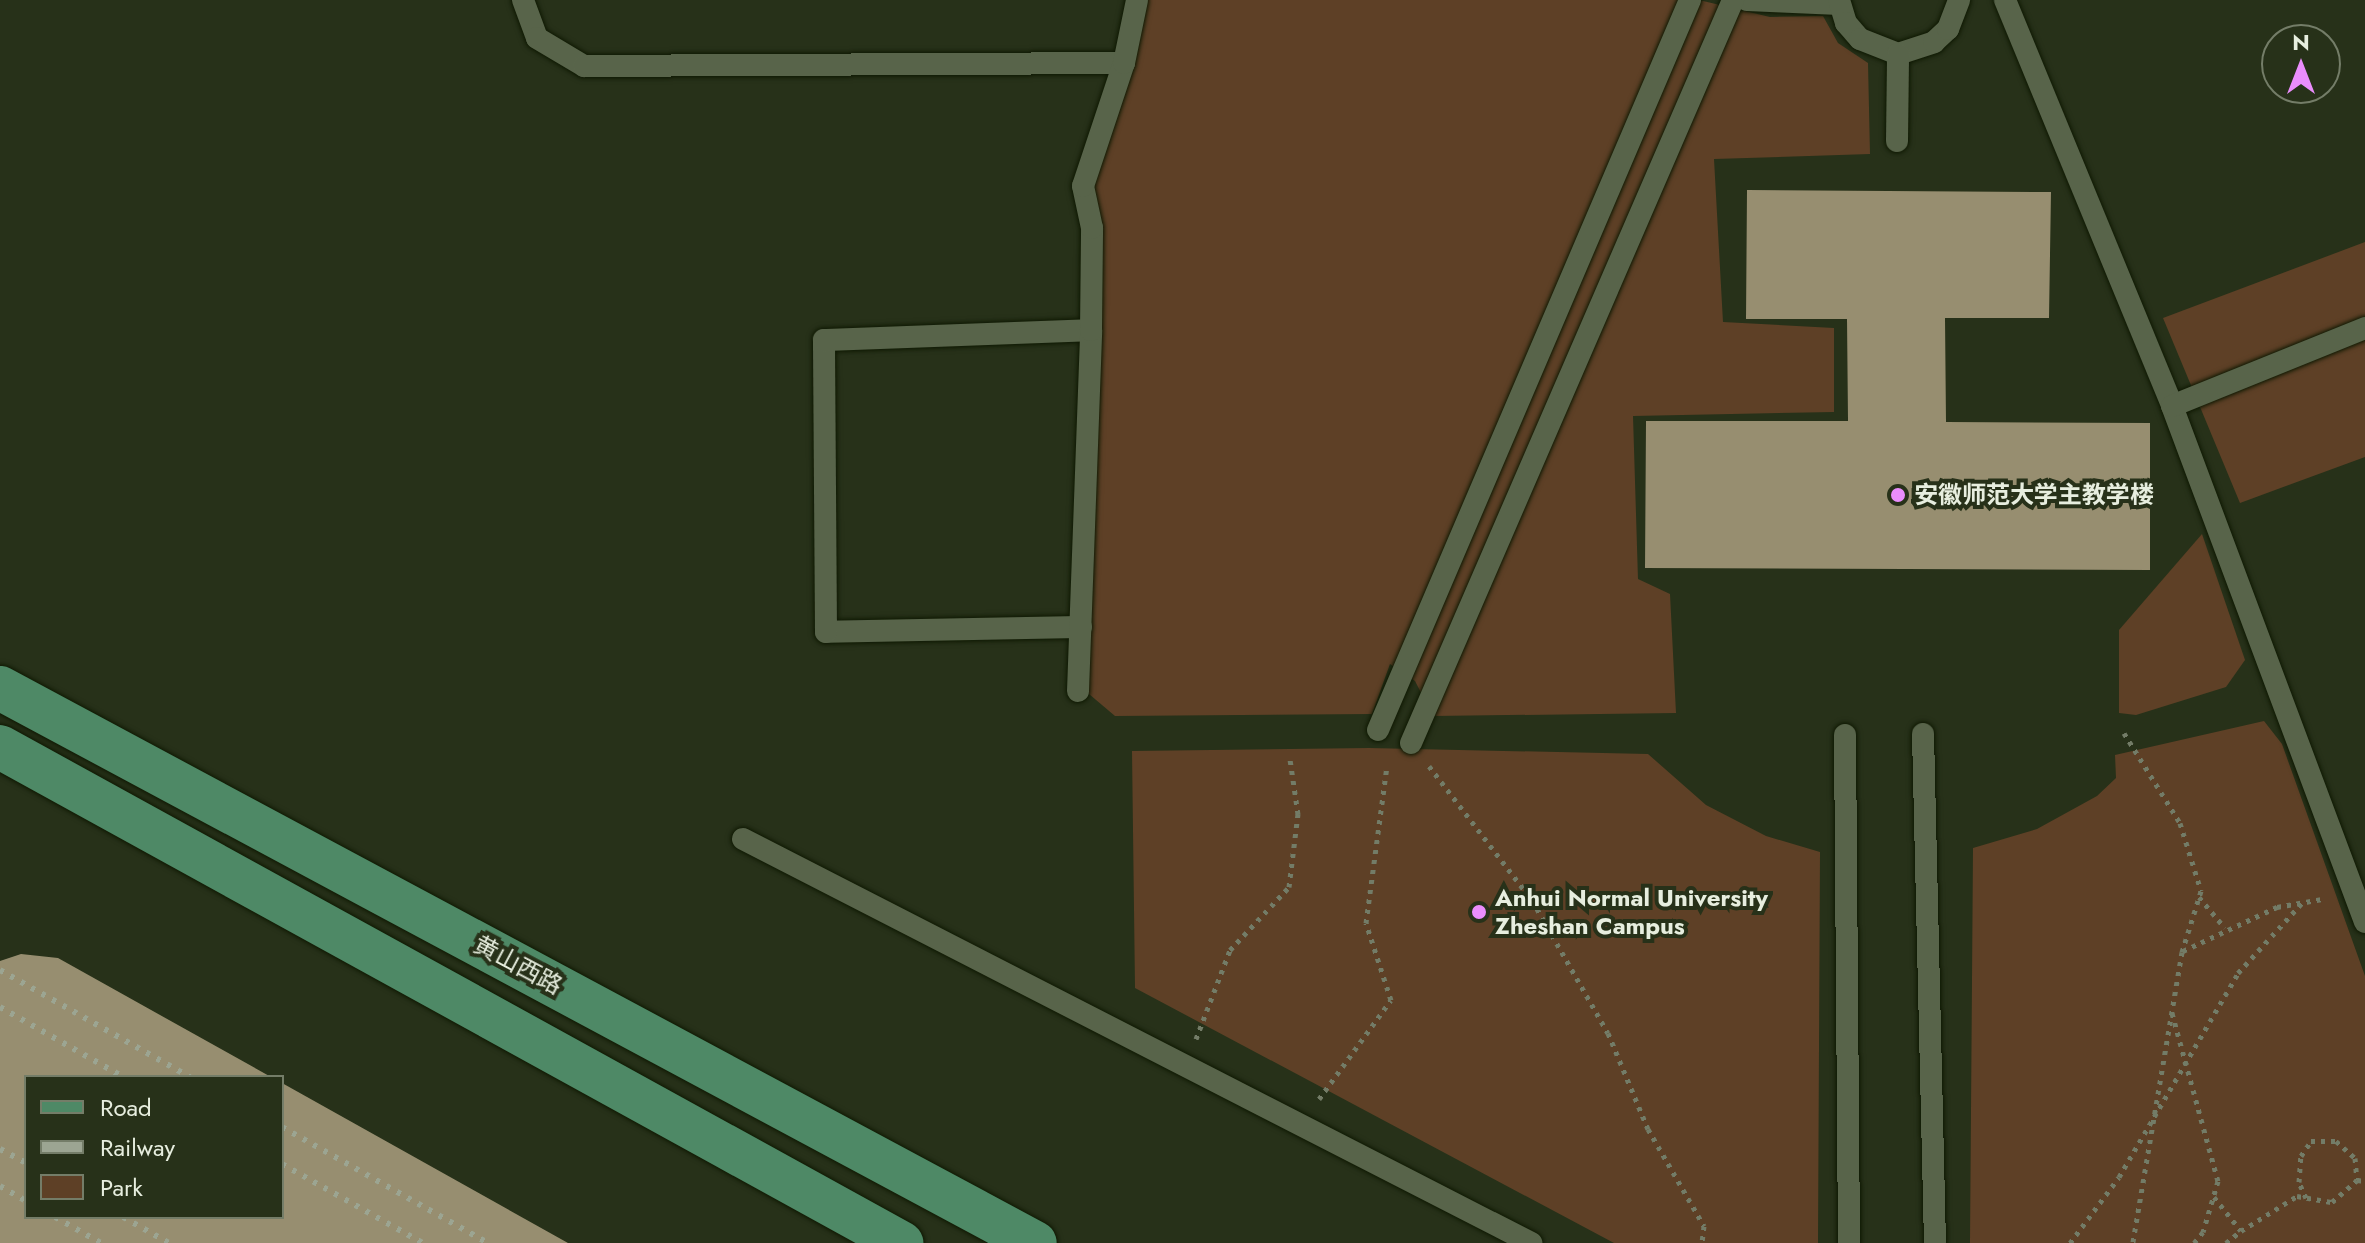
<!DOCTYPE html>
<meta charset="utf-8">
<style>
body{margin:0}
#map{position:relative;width:2365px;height:1243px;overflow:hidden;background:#273119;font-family:Jost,"Noto Sans SC",sans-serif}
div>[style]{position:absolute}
.green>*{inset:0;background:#5e4026}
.building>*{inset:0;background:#978e70}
.path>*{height:5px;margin-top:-2.5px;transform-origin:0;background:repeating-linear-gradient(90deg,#737c67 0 4px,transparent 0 10px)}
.roads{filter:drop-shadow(0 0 2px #0f1903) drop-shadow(0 0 2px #0f1903)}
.service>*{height:22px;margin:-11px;padding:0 11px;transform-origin:11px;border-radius:11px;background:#58644a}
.primary>*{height:44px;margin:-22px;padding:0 22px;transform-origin:22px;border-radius:22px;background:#4e8966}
.rail>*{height:6px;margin-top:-3px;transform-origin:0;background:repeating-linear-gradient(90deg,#9ca592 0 4px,transparent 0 12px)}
.dots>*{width:22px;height:22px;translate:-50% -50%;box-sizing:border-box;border:4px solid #273119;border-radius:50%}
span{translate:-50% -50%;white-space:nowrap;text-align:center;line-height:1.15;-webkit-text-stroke:8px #273119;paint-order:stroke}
.poi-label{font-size:24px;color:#e7eedf;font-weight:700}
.left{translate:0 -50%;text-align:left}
.street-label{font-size:24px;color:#e7eedf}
.legend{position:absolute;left:24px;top:1075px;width:260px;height:144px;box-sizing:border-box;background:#273119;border:2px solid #747d68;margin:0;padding:10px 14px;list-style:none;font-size:24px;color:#e7eedf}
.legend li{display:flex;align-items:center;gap:16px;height:40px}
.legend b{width:40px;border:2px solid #747d68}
.north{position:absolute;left:2261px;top:24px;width:80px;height:80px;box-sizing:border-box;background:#273119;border:2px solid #747d68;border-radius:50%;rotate:0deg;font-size:22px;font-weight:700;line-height:32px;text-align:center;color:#e7eedf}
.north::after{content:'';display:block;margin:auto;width:28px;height:36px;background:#ea8dfc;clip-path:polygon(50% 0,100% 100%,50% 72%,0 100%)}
</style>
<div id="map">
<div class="green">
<div style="clip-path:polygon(1137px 0,1699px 0,1770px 17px,1823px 16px,1838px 43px,1868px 63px,1870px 154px,1714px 159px,1723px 322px,1834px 328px,1834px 412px,1633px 416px,1638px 579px,1670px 594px,1676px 713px,1433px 716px,1415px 681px,1390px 664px,1372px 714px,1115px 716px,1089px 694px,1092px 228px,1083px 186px)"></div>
<div style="clip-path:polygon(2365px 242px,2365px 457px,2240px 503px,2163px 318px)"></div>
<div style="clip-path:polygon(2202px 534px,2245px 660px,2226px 687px,2136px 715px,2119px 713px,2119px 630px)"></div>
<div style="clip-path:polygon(2264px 721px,2282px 744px,2365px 976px,2365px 1243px,1970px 1243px,1973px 848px,2037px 829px,2097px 796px,2116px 778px,2115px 755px)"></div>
<div style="clip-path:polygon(1369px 748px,1648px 754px,1706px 805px,1766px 836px,1820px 852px,1818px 1243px,1614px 1243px,1135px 988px,1132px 751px)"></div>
</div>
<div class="building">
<div style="clip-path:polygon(1747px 190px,2051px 192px,2049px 318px,1945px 318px,1946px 422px,2150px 423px,2150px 570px,1645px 568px,1646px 421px,1848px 421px,1847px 319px,1746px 319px)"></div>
<div style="clip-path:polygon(21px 954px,58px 958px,271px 1077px,26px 1077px,26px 1217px,282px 1217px,282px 1083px,568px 1243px,0 1243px,0 961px)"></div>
</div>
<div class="path">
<div style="left:2124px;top:733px;width:106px;rotate:58.1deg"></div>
<div style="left:2180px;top:823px;width:71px;rotate:72.8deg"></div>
<div style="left:2201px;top:891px;width:64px;rotate:107.3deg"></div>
<div style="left:2182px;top:952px;width:295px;rotate:99.6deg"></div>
<div style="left:1429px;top:766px;width:169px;rotate:52.5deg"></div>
<div style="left:1532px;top:900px;width:153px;rotate:60.3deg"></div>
<div style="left:1608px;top:1033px;width:104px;rotate:67.4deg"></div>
<div style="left:1648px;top:1129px;width:112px;rotate:60deg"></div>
<div style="left:1704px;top:1226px;width:17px;rotate:97deg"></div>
<div style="left:2199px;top:897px;width:40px;rotate:50deg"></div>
<div style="left:2183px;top:951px;width:104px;rotate:-25.1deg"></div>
<div style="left:2277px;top:907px;width:46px;rotate:-10.1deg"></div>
<div style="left:2172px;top:1013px;width:174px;rotate:74.7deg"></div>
<div style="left:2218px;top:1181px;width:53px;rotate:106.4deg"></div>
<div style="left:2203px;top:1232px;width:14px;rotate:129deg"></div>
<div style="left:1196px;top:1039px;width:95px;rotate:-69.1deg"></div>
<div style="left:1230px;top:950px;width:86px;rotate:-46.9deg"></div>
<div style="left:1289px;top:887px;width:74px;rotate:-83deg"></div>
<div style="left:1298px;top:814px;width:56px;rotate:-98.3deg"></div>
<div style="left:1319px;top:1099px;width:122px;rotate:-54deg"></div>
<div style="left:1391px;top:1000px;width:81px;rotate:-108deg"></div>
<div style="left:1366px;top:923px;width:158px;rotate:-82.4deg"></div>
<div style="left:2214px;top:1197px;width:43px;rotate:51.5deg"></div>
<div style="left:2241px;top:1231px;width:66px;rotate:-32deg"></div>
<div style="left:2297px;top:1196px;width:36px;rotate:10deg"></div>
<div style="left:2332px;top:1202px;width:33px;rotate:-41deg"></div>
<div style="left:2357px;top:1180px;width:8px;rotate:7deg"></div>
<div style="left:2306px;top:1198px;width:17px;rotate:-114deg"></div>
<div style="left:2299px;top:1182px;width:26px;rotate:-86deg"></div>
<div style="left:2301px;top:1156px;width:18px;rotate:-56deg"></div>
<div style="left:2311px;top:1141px;width:25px"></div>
<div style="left:2336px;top:1141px;width:25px;rotate:42deg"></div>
<div style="left:2355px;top:1158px;width:22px;rotate:85deg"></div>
<div style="left:2070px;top:1243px;width:82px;rotate:-53.4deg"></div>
<div style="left:2119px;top:1177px;width:236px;rotate:-59.7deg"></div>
<div style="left:2238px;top:973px;width:95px;rotate:-47.6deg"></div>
<div style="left:2226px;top:1243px;width:19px;rotate:-39deg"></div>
</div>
<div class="roads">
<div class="service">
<div style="left:523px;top:0;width:40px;rotate:69.8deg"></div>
<div style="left:537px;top:38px;width:55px;rotate:30.8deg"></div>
<div style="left:584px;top:66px;width:540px;rotate:-0.32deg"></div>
<div style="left:1747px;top:0;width:92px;rotate:2.5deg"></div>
<div style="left:1839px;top:0;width:24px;rotate:73deg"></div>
<div style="left:1846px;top:23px;width:21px;rotate:49deg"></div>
<div style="left:1860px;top:39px;width:41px;rotate:21.5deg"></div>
<div style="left:1898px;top:54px;width:38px;rotate:-18deg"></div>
<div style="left:1934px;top:42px;width:19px;rotate:-43deg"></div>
<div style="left:1948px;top:29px;width:31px;rotate:-69deg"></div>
<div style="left:2005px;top:0;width:439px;rotate:67.6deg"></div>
<div style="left:2172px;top:406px;width:551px;rotate:69.49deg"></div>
<div style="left:1897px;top:141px;width:87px;rotate:-89.3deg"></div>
<div style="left:2172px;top:406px;width:208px;rotate:-22deg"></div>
<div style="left:1081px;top:627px;width:255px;rotate:178.9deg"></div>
<div style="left:826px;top:632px;width:292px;rotate:-90.4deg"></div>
<div style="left:824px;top:340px;width:267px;rotate:-2.1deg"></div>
<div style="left:1078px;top:691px;width:361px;rotate:-87.9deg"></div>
<div style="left:1091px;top:330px;width:102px;rotate:-89.4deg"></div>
<div style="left:1092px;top:228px;width:43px;rotate:-102.1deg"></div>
<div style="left:1083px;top:186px;width:130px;rotate:-71.6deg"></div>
<div style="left:1124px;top:63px;width:64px;rotate:-78.3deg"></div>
<div style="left:1378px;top:730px;width:794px;rotate:-66.86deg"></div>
<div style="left:1923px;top:734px;width:509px;rotate:88.65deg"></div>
<div style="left:1845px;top:735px;width:508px;rotate:89.55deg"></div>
<div style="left:1411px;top:743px;width:810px;rotate:-66.57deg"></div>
<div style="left:743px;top:839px;width:886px;rotate:27.14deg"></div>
</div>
<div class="primary">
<div style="left:0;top:688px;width:1174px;rotate:28.2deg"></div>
<div style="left:0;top:747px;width:1029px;rotate:28.83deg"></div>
</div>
</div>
<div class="rail">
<div style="left:0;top:970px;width:218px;rotate:29.4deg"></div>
<div style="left:0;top:1007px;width:142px;rotate:29.6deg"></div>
<div style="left:282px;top:1127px;width:236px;rotate:29.4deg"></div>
<div style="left:0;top:1149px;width:30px;rotate:28deg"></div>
<div style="left:282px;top:1164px;width:162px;rotate:29.3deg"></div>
<div style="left:0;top:1186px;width:30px;rotate:30deg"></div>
<div style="left:55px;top:1217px;width:53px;rotate:29.5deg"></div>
<div style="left:123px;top:1217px;width:53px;rotate:29.5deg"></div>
</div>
<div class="dots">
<div style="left:1898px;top:495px;background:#ea8dfc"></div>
<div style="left:1479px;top:912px;background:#ea8dfc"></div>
</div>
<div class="poi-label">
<span class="left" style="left:1914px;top:495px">安徽师范大学主教学楼</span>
<span class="left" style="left:1495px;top:912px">Anhui Normal University<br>Zheshan Campus</span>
</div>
<div class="street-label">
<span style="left:518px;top:965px;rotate:28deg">黄山西路</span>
</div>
<ul class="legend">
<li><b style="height:10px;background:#4e8966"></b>Road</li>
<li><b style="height:10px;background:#9ca592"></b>Railway</li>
<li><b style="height:22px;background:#5e4026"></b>Park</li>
</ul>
<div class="north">N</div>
</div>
